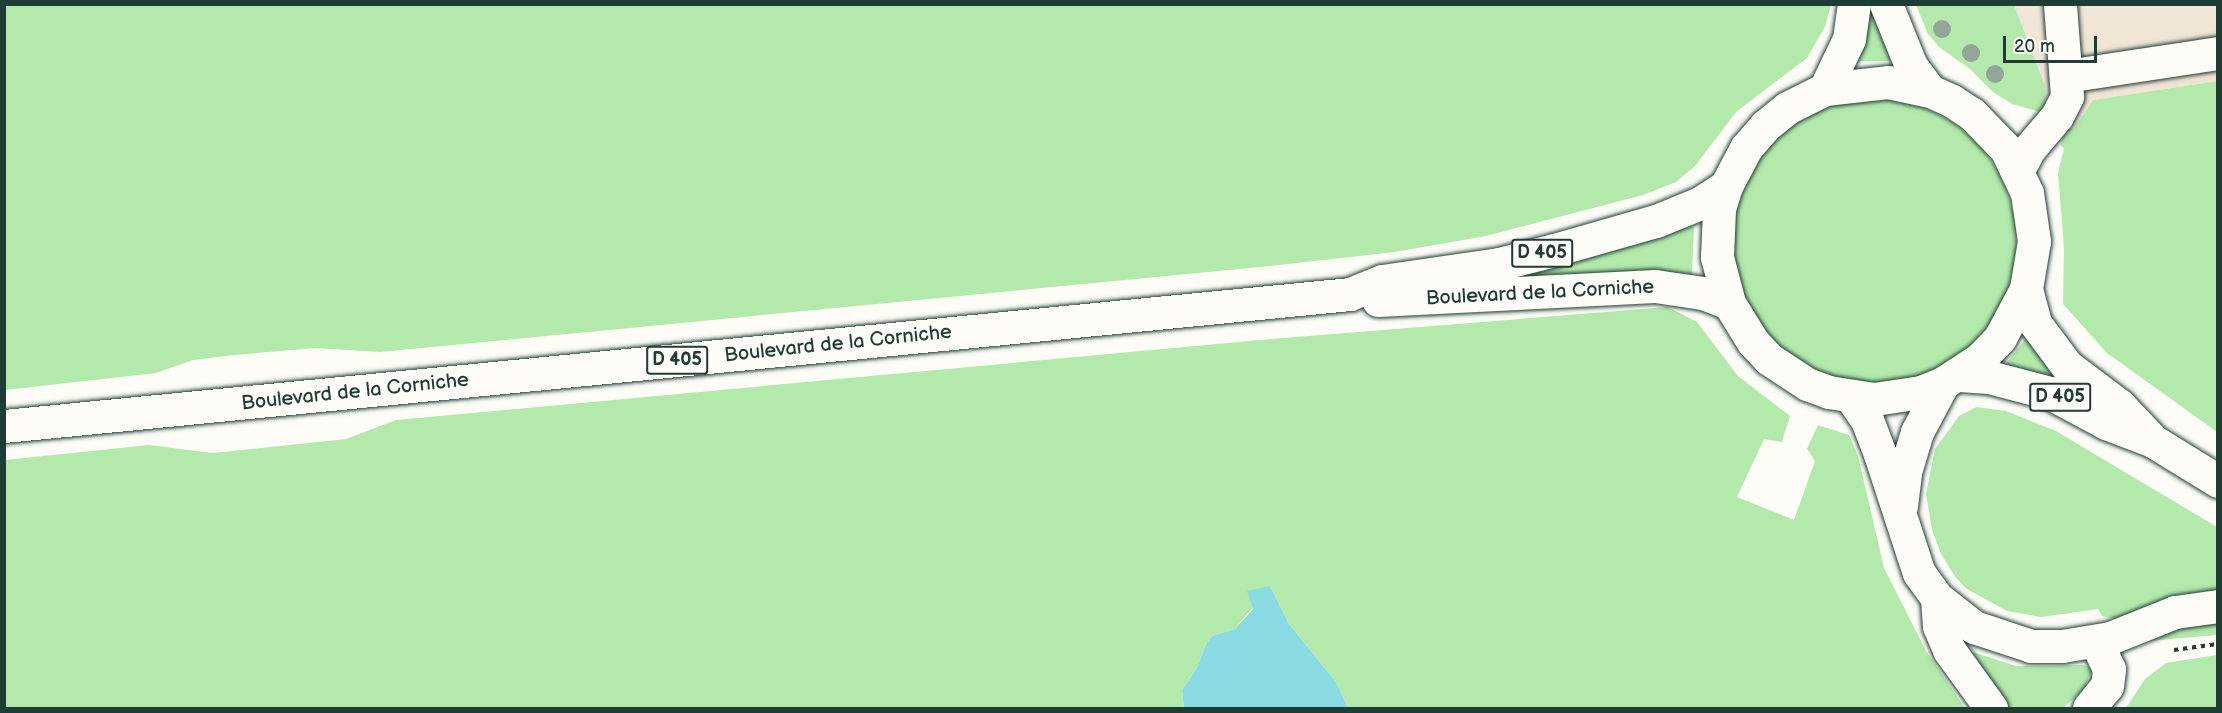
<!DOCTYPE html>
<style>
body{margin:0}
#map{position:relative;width:2222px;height:713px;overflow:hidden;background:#fdfcf7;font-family:"Balsamiq Sans",sans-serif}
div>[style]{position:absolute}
.built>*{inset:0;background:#f1e5d6}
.green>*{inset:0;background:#b3eaac}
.round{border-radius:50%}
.water>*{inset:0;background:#89dae3}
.path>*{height:4px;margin-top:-2px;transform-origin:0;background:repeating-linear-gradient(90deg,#1f3d34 0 4.5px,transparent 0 9px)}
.roads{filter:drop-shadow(0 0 2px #1f3d34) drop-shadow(0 0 2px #1f3d34)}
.minor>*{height:33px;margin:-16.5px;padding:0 16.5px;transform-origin:16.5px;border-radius:16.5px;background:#fdfcf7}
.major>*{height:33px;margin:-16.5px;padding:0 16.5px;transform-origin:16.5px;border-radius:16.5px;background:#fdfcf7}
.trees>*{width:18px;height:18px;margin:-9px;border-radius:50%;background:#93a699}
span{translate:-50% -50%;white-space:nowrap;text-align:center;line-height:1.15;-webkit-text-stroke:4.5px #fdfcf7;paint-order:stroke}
.shield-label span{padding:2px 4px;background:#fdfcf7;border:2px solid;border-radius:4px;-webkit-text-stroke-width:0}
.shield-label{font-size:18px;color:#1f3d34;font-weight:700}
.street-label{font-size:20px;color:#1f3d34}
.frame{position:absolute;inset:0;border:6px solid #1f3d34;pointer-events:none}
.scale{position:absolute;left:2003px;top:36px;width:94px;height:27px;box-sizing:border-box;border:3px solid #1f3d34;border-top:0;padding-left:8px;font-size:18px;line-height:21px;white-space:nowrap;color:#1f3d34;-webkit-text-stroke:4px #fdfcf7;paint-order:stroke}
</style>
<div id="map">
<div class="built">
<div style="clip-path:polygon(1935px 5px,2217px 5px,2217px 81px,2093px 100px,2073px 130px)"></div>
</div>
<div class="green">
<div style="clip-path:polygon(4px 5px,5px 4px,1831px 5px,1825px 27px,1807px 58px,1736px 112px,1695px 166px,1676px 182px,1643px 195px,1486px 236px,1395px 252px,1260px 267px,380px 352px,316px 348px,235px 355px,193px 360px,156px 373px,5px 390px)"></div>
<div style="clip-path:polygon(1916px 5px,2014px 5px,2045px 86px,2045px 104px,2040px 112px,2012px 104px,1993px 92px,1970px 69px,1939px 47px,1928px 34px)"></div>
<div style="clip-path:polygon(1875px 13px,1892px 61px,1854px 61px,1863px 14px)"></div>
<div style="clip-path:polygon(2217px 81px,2217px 432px,2107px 353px,2063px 304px,2064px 248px,2058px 173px,2064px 148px,2060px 145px,2068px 126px,2073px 130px,2093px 100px)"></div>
<div class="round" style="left:1732px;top:99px;width:284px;height:284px"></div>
<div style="clip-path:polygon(1687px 224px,1694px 227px,1692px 275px,1518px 278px)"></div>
<div style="clip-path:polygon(1668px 307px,1697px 322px,1738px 376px,1790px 416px,1782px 442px,1764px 439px,1737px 497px,1794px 520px,1815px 461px,1807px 449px,1818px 425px,1849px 435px,1858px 456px,1884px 568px,1926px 651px,1965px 708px,1348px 708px,1336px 682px,1289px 624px,1270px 586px,1235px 629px,1212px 636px,1205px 646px,1198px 666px,1182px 690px,1184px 708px,5px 708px,5px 460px,149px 445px,213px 453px,346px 439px,396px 420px,1271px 339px)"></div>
<div style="clip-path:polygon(2027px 337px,2060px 380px,2005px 365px)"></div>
<div style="clip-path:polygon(1976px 407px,2006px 411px,2056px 431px,2217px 527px,2217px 595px,2116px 619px,2102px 616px,2098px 609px,2041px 617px,2007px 611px,1967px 589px,1956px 578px,1941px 554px,1932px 530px,1926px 494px,1935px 449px,1959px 416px)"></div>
<div style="clip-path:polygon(2217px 617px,2217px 635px,2148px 641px,2149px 636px)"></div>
<div style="clip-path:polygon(1969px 651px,2016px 666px,2083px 665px,2092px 668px,2084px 689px,2063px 708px,2008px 708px)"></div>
<div style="clip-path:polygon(2217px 655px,2217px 708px,2126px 708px,2145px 679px,2166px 663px)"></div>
</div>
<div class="water">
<div style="clip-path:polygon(1270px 586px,1289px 624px,1336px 682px,1348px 708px,1184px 708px,1182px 690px,1198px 666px,1205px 646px,1212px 636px,1235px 629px,1253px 609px,1247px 591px)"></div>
</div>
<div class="path">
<div style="left:2174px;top:650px;width:44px;rotate:-7.8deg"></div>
</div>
<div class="roads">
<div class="minor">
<div style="left:1886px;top:4px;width:67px;rotate:68deg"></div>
<div style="left:1911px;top:66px;width:31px;rotate:53deg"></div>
<div style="left:2066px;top:76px;width:154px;rotate:-8.6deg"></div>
<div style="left:1825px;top:89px;width:55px;rotate:-64.4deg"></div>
<div style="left:1849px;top:39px;width:35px;rotate:-82deg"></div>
<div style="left:2018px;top:170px;width:24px;rotate:-62deg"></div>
<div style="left:2029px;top:149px;width:43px;rotate:-49.7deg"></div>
<div style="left:2057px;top:116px;width:22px;rotate:-63deg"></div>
<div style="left:2067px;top:96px;width:92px;rotate:-94.4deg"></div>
<div style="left:1851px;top:397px;width:28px;rotate:55deg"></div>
<div style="left:1867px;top:420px;width:36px;rotate:69deg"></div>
<div style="left:1880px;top:454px;width:125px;rotate:71.9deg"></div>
<div style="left:1919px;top:573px;width:31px;rotate:54deg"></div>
<div style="left:1937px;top:598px;width:47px;rotate:38.1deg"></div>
<div style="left:1974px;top:627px;width:60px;rotate:18.4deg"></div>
<div style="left:2031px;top:646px;width:31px"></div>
<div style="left:2062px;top:646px;width:49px;rotate:-9.5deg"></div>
<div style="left:2110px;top:638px;width:70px;rotate:-21.8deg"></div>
<div style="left:2175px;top:612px;width:43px;rotate:-7.9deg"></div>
<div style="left:1901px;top:506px;width:34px;rotate:-83deg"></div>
<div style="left:1905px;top:472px;width:42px;rotate:-73.3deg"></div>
<div style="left:1917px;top:432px;width:55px;rotate:-62deg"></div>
<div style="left:1937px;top:598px;width:28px;rotate:86deg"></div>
<div style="left:1939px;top:626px;width:26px;rotate:67deg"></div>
<div style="left:1949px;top:650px;width:72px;rotate:54.1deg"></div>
<div style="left:2089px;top:708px;width:28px;rotate:-51deg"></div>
<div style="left:2107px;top:686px;width:17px;rotate:-83deg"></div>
<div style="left:2109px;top:669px;width:31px;rotate:-115deg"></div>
</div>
<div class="major">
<div style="left:2026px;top:289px;width:55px;rotate:118deg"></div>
<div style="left:2000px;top:338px;width:28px;rotate:134deg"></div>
<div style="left:1981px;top:358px;width:45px;rotate:146.7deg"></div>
<div style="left:1943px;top:383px;width:24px;rotate:158deg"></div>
<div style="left:1921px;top:392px;width:48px;rotate:171.5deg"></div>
<div style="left:1874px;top:399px;width:46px;rotate:-171.2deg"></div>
<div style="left:1829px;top:392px;width:23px;rotate:-160deg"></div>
<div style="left:1807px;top:384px;width:45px;rotate:-146.7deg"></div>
<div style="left:1769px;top:359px;width:23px;rotate:-133deg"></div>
<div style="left:1753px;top:342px;width:46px;rotate:-121.6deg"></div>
<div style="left:1729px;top:303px;width:48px;rotate:-104.6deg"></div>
<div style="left:1717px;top:257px;width:48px;rotate:-87.6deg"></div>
<div style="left:1719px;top:209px;width:24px;rotate:-73deg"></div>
<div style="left:1726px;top:186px;width:43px;rotate:-62.2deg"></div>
<div style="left:1746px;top:148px;width:29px;rotate:-49deg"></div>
<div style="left:1765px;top:126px;width:28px;rotate:-39deg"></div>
<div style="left:1787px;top:108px;width:42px;rotate:-26.6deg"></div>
<div style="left:1825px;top:89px;width:63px;rotate:-6.3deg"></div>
<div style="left:1888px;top:82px;width:43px;rotate:12.1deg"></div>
<div style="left:1930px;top:91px;width:24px;rotate:24deg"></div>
<div style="left:1952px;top:101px;width:24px;rotate:33deg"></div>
<div style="left:1972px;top:114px;width:49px;rotate:45.8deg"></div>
<div style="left:2006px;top:149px;width:49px;rotate:64.5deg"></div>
<div style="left:2027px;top:193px;width:49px;rotate:81.7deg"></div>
<div style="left:2034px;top:241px;width:49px;rotate:99.5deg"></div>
<div style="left:2026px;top:289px;width:35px;rotate:75deg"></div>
<div style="left:2035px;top:323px;width:54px;rotate:53.3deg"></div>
<div style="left:2067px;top:366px;width:66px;rotate:37deg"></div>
<div style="left:2120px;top:406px;width:48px;rotate:46.7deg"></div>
<div style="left:1378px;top:300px;width:277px;rotate:-2.9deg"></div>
<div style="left:1655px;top:286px;width:49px;rotate:8.3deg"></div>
<div style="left:1703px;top:293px;width:28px;rotate:21deg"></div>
<div style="left:1959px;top:375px;width:30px;rotate:4deg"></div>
<div style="left:1989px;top:377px;width:63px;rotate:14.7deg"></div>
<div style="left:2050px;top:393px;width:64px;rotate:28.2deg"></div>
<div style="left:2106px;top:423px;width:50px;rotate:21deg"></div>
<div style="left:2153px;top:441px;width:76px;rotate:31.6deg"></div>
<div style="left:4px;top:426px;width:1352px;rotate:-5.6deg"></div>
<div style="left:1350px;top:294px;width:35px;rotate:-22deg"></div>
<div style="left:1382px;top:281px;width:118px;rotate:-8.3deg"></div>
<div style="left:1499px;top:264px;width:57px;rotate:-14.3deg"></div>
<div style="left:1554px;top:250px;width:106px;rotate:-15.9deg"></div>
<div style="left:1656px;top:221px;width:48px;rotate:-22.2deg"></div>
<div style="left:1700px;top:203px;width:31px;rotate:-33deg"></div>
</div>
</div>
<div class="trees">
<div style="left:1942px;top:29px"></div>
<div style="left:1971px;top:53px"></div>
<div style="left:1995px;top:74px"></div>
</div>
<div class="shield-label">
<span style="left:1542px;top:253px">D 405</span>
<span style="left:677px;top:360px">D 405</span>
<span style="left:2060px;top:397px">D 405</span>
</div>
<div class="street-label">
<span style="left:1540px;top:293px;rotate:-3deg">Boulevard de la Corniche</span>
<span style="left:838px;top:344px;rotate:-6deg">Boulevard de la Corniche</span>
<span style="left:355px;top:392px;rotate:-6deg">Boulevard de la Corniche</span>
</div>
<div class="frame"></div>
<div class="scale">20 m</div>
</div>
